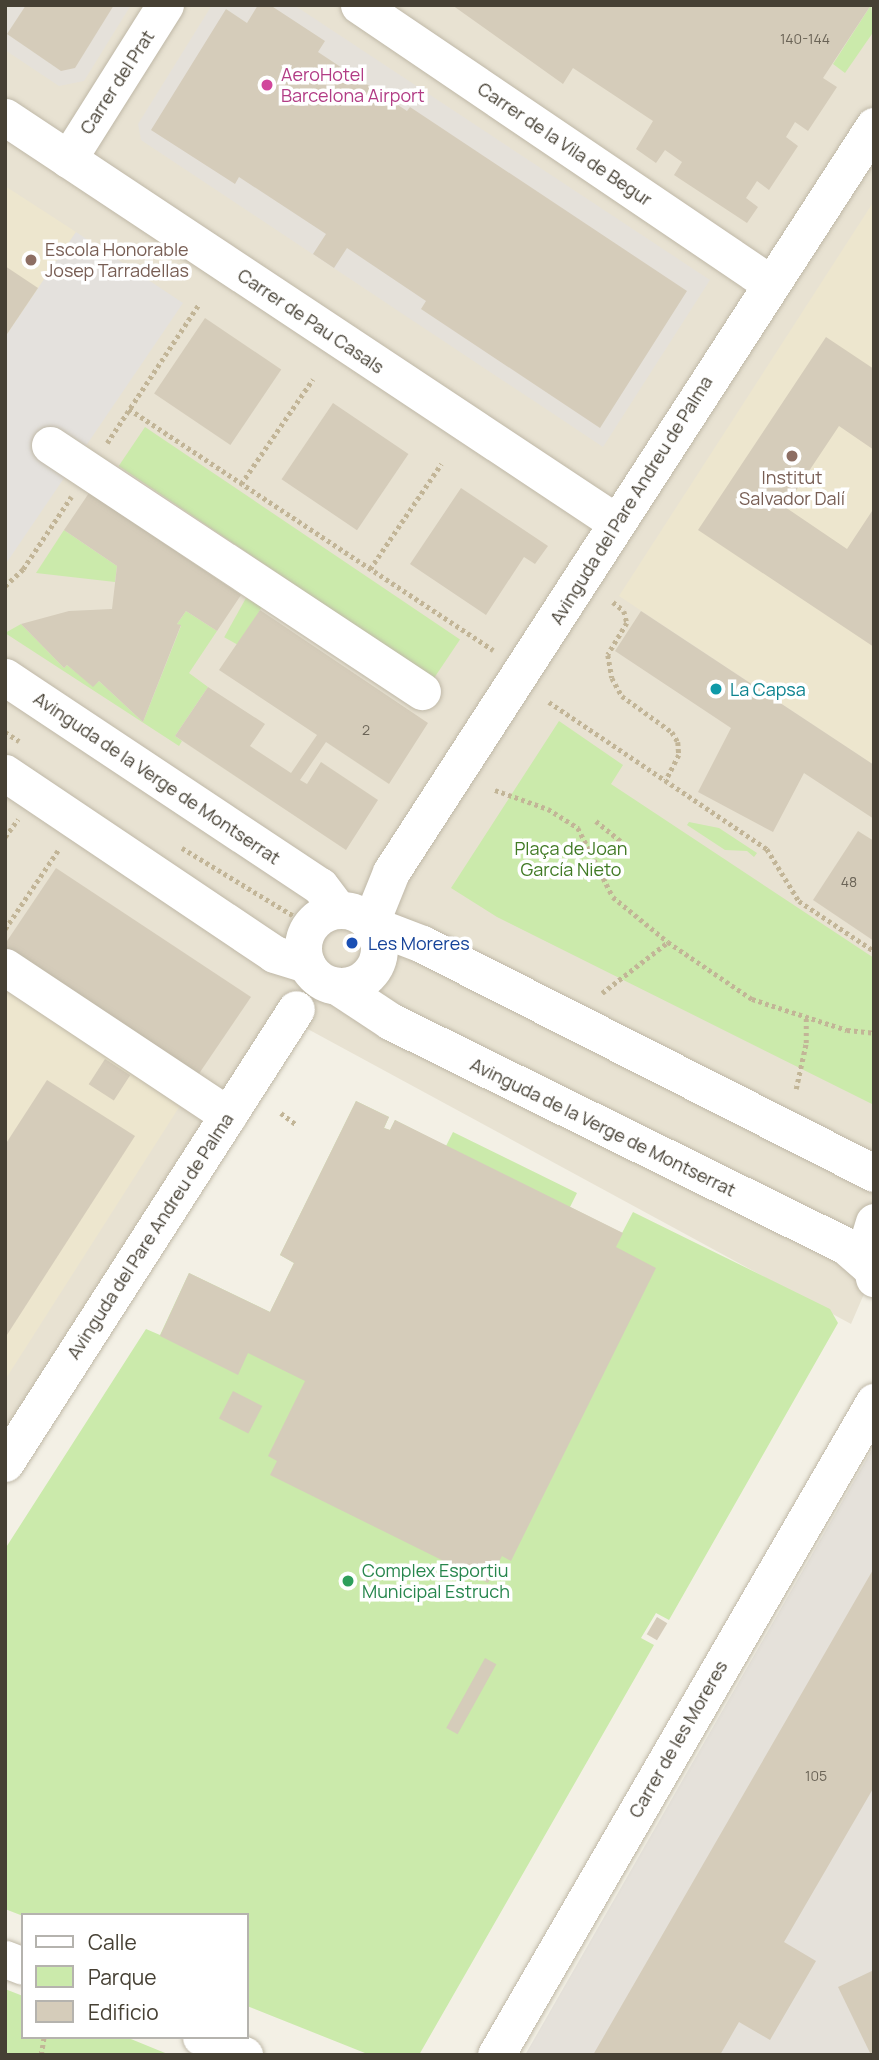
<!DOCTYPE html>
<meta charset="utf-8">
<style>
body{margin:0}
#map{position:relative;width:879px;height:2060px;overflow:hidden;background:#f3f0e5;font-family:Manrope,sans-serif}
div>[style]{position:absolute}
.residential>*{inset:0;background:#e8e2d2}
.industrial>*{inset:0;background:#e5e1da}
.education>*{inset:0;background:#ede6ce}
.green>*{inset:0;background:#cbeaab;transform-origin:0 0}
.parking>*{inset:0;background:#e4e1dd}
.building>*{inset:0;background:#d5ccba;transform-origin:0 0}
.path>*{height:4.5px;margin-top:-2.25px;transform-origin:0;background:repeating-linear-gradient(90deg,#c2b597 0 3.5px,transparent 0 7px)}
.roads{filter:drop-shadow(0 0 2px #bfb8a7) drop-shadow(0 0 2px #bfb8a7)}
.minor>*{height:37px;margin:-18.5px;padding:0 18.5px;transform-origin:18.5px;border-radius:18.5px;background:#fff}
.minor>.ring{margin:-18.5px;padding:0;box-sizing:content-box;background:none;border:37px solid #fff;border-radius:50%}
.dots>*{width:19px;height:19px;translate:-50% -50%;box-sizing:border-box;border:4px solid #fff;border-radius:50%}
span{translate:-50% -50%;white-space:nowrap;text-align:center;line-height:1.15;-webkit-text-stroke:7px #fff;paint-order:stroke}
.number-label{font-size:14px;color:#6a6356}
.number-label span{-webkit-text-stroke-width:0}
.hotel-label{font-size:18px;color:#b23c85}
.left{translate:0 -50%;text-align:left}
.street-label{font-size:18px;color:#464034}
.education-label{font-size:18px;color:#785e54}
.culture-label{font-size:18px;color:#0d838f}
.park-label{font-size:18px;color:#417a25}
.transit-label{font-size:18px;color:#164399}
.leisure-label{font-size:18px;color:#27864d}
.frame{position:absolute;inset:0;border:7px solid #464034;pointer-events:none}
.legend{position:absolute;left:21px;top:1913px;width:228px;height:126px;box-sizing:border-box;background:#fff;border:2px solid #b5b3ae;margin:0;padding:9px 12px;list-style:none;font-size:21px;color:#464034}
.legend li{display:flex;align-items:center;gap:14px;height:35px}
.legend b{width:35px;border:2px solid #b5b3ae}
</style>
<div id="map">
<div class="residential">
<div style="clip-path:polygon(5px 5px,874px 5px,874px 1271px,851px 1324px,304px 1027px,5px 1475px)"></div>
</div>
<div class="industrial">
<div style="clip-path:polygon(5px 5px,131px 5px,84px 81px,59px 86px,5px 50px)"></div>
<div style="clip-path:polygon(212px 5px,294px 5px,710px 280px,603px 447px,141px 140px,138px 124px)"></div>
<div style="clip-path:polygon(874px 1446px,874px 2055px,525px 2055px)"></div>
</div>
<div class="education">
<div style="clip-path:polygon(5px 186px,76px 232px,5px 337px)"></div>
<div style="clip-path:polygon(874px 201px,874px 765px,619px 596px)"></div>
<div style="clip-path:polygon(5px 982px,183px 1101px,5px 1380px)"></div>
</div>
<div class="green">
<div style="clip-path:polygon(871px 5px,874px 31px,845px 73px,833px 64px)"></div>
<div style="left:145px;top:427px;width:380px;height:47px;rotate:34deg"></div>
<div style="clip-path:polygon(64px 530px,117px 566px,115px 582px,36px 573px)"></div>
<div style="left:246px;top:598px;width:18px;height:45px;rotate:29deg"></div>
<div style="clip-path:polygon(186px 611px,217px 631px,189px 673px,208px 687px,175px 736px,182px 741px,179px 746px,5px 633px,21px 624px,64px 668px,67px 665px,93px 686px,99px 681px,143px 722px,181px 626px,177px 624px)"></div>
<div style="clip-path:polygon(559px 721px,623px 765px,611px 784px,874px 958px,874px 1105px,497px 917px,451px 888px)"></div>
<div style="clip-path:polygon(689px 822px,719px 828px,757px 853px,754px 857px,747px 851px,725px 850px,687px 825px)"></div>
<div style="clip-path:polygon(356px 1101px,389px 1117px,384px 1128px,390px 1130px,395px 1120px,446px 1146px,453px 1132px,577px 1193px,570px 1207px,622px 1233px,633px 1212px,830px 1309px,838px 1323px,669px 1620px,656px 1613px,641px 1638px,654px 1645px,419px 2055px,370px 2055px,247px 2006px,247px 1915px,23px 1916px,5px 1909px,5px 1549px,146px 1329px,160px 1335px,189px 1273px,270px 1312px,294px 1263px,280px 1255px)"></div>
<div style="clip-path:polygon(5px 1989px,23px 1996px,23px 2037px,126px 2037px,170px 2055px,5px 2055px)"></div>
</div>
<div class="parking">
<div style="clip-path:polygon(76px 232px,183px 303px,5px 565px,5px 337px)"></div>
</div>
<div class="building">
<div style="clip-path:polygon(26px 5px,114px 5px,75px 68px,61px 71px,7px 34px)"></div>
<div style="clip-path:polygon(258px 5px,270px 5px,325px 41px,318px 52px,407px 111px,410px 107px,687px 291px,600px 428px,421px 309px,426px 301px,347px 248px,334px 268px,313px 254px,326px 234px,239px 177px,235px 184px,151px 130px,226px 9px,247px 23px)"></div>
<div style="clip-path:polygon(452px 5px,871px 5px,823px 78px,837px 87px,808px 131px,795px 122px,786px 137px,798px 146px,769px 190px,757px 181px,746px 198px,758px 207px,747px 223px,674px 175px,682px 162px,665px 150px,656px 163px,636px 149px,653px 121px,573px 68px,563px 84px)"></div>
<div style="clip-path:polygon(5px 266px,38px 288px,5px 337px)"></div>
<div style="left:205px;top:318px;width:92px;height:91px;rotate:34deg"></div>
<div style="clip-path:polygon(826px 337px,874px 369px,874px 450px,839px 426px,785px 507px,847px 549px,874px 508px,874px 647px,698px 530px)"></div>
<div style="left:333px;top:403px;width:91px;height:92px;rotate:34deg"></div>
<div style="clip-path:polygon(461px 488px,548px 546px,535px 564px,524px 557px,486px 615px,410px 564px)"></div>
<div style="clip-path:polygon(89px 493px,241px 595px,217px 631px,186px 611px,177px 624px,181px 625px,143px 722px,99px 681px,93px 687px,67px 665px,64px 668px,21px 624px,69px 611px,112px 609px,117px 566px,64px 530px)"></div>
<div style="clip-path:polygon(260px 610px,428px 723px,389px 784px,326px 742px,300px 780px,307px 784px,321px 762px,378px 800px,346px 850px,175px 736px,208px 687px,265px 724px,250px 746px,291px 773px,317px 735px,219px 670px)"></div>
<div style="clip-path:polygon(641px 611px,874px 765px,874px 819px,804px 773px,773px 832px,698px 792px,731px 728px,615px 651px)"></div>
<div style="clip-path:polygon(858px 831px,874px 841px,874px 941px,813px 900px)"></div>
<div style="clip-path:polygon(56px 868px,251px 997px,194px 1081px,5px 955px,5px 944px)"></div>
<div style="left:105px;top:1059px;width:30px;height:30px;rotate:33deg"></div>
<div style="clip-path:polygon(47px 1080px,135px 1136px,5px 1338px,5px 1145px)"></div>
<div style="clip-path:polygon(356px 1101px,389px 1117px,384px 1128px,390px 1130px,395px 1120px,623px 1233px,616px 1247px,656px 1268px,511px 1561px,502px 1556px,488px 1583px,270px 1475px,277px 1461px,268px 1456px,305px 1381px,248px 1353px,238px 1375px,160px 1336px,189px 1273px,270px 1312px,294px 1263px,280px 1255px)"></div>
<div style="left:233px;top:1391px;width:33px;height:31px;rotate:27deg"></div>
<div style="clip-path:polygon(874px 1568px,874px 1787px,784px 1942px,816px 1961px,770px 2040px,739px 2022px,720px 2055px,593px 2055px)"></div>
<div style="left:657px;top:1617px;width:12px;height:20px;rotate:31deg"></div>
<div style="left:485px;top:1658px;width:13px;height:80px;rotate:29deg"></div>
<div style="clip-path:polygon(874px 1970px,874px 2055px,871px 2055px,838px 1987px)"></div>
</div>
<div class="path">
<div style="left:129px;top:409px;width:437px;rotate:33.5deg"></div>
<div style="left:107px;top:443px;width:167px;rotate:-56.5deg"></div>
<div style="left:241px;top:484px;width:127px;rotate:-55.6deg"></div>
<div style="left:370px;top:569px;width:127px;rotate:-55.9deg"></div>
<div style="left:5px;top:586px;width:25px;rotate:-43deg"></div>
<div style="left:23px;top:569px;width:87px;rotate:-56.3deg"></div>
<div style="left:613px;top:602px;width:14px;rotate:39deg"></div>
<div style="left:624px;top:611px;width:12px;rotate:76deg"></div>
<div style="left:627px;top:623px;width:37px;rotate:121deg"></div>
<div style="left:608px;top:655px;width:23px;rotate:80deg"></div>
<div style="left:612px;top:678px;width:21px;rotate:61deg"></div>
<div style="left:622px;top:696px;width:62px;rotate:35.8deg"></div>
<div style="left:672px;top:732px;width:12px;rotate:59deg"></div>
<div style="left:678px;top:742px;width:13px;rotate:86deg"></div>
<div style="left:679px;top:755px;width:29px;rotate:117deg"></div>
<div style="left:549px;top:702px;width:263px;rotate:34deg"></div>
<div style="left:767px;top:849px;width:61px;rotate:58.4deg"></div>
<div style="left:799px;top:901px;width:90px;rotate:33.7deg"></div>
<div style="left:5px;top:732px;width:17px;rotate:33deg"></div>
<div style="left:495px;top:790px;width:56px;rotate:19.7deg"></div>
<div style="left:548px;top:809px;width:36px;rotate:32deg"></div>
<div style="left:578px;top:828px;width:77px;rotate:63.1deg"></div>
<div style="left:613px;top:897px;width:71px;rotate:39.3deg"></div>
<div style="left:668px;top:942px;width:102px;rotate:34.2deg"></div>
<div style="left:752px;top:999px;width:100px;rotate:18.1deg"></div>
<div style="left:847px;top:1030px;width:27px;rotate:6deg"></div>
<div style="left:596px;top:821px;width:41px;rotate:39.1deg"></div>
<div style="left:5px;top:837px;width:22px;rotate:-54deg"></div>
<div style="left:182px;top:848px;width:140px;rotate:31.3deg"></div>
<div style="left:5px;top:929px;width:97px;rotate:-56deg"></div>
<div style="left:602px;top:993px;width:83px;rotate:-37.7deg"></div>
<div style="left:796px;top:1089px;width:47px;rotate:-77.7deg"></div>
<div style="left:806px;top:1043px;width:25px;rotate:-90deg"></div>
<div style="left:281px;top:1113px;width:20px;rotate:37deg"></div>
<div style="left:41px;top:2055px;width:18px;rotate:-81deg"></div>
</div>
<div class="roads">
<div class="minor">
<div style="left:359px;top:5px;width:496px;rotate:34.1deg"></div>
<div style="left:5px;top:117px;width:734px;rotate:33.56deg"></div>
<div style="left:68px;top:159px;width:182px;rotate:-57.8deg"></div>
<div style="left:50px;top:445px;width:446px;rotate:33.5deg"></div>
<div style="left:5px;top:677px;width:378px;rotate:33.6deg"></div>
<div style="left:320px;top:886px;width:30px;rotate:53deg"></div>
<div style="left:5px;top:773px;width:324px;rotate:33.9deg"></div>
<div style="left:274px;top:954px;width:34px;rotate:17deg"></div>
<div class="ring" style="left:303px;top:910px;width:39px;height:39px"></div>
<div style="left:370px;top:924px;width:56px;rotate:-68deg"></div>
<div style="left:391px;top:872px;width:889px;rotate:-57.08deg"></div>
<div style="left:370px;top:924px;width:56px;rotate:21deg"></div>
<div style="left:422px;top:944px;width:507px;rotate:26.87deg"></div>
<div style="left:5px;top:967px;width:268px;rotate:33.6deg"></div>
<div style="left:337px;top:986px;width:64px;rotate:33.4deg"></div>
<div style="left:390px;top:1021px;width:508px;rotate:26.26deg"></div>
<div style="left:846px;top:1246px;width:30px;rotate:41deg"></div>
<div style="left:874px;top:1222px;width:24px;rotate:107deg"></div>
<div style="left:867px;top:1245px;width:34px;rotate:78deg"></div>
<div style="left:5px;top:1463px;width:539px;rotate:-57.34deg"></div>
<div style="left:5px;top:1959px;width:19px;rotate:21deg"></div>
<div style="left:201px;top:2037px;width:47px;rotate:22.7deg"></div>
<div style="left:496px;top:2055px;width:755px;rotate:-59.93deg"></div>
</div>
</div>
<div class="dots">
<div style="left:267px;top:85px;background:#d1479c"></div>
<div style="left:31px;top:260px;background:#8d6e63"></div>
<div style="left:792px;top:456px;background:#8d6e63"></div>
<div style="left:716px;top:689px;background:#0f9aa8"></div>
<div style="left:352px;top:943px;background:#1a4fb4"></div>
<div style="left:348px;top:1581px;background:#2e9e5b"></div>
</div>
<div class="number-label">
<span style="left:805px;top:39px">140-144</span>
<span style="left:366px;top:730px">2</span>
<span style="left:849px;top:882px">48</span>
<span style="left:816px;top:1776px">105</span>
</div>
<div class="hotel-label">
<span class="left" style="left:281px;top:85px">AeroHotel<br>Barcelona Airport</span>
</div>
<div class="street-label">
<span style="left:117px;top:82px;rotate:-57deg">Carrer del Prat</span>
<span style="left:565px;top:144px;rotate:34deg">Carrer de la Vila de Begur</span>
<span style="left:311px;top:321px;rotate:34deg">Carrer de Pau Casals</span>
<span style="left:631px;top:500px;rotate:-58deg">Avinguda del Pare Andreu de Palma</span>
<span style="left:157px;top:778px;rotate:34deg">Avinguda de la Verge de Montserrat</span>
<span style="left:603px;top:1127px;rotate:26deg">Avinguda de la Verge de Montserrat</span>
<span style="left:150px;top:1236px;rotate:-57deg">Avinguda del Pare Andreu de Palma</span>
<span style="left:678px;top:1739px;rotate:-60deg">Carrer de les Moreres</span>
</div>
<div class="education-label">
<span class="left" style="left:45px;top:260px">Escola Honorable<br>Josep Tarradellas</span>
<span style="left:792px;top:488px">Institut<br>Salvador Dalí</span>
</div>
<div class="culture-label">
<span class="left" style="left:730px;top:689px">La Capsa</span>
</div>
<div class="park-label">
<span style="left:571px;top:859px">Plaça de Joan<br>García Nieto</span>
</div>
<div class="transit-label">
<span class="left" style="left:368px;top:943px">Les Moreres</span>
</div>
<div class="leisure-label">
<span class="left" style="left:362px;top:1581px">Complex Esportiu<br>Municipal Estruch</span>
</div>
<div class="frame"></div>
<ul class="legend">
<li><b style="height:9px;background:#fff"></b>Calle</li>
<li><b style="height:19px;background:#cbeaab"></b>Parque</li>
<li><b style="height:19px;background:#d5ccba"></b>Edificio</li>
</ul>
</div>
